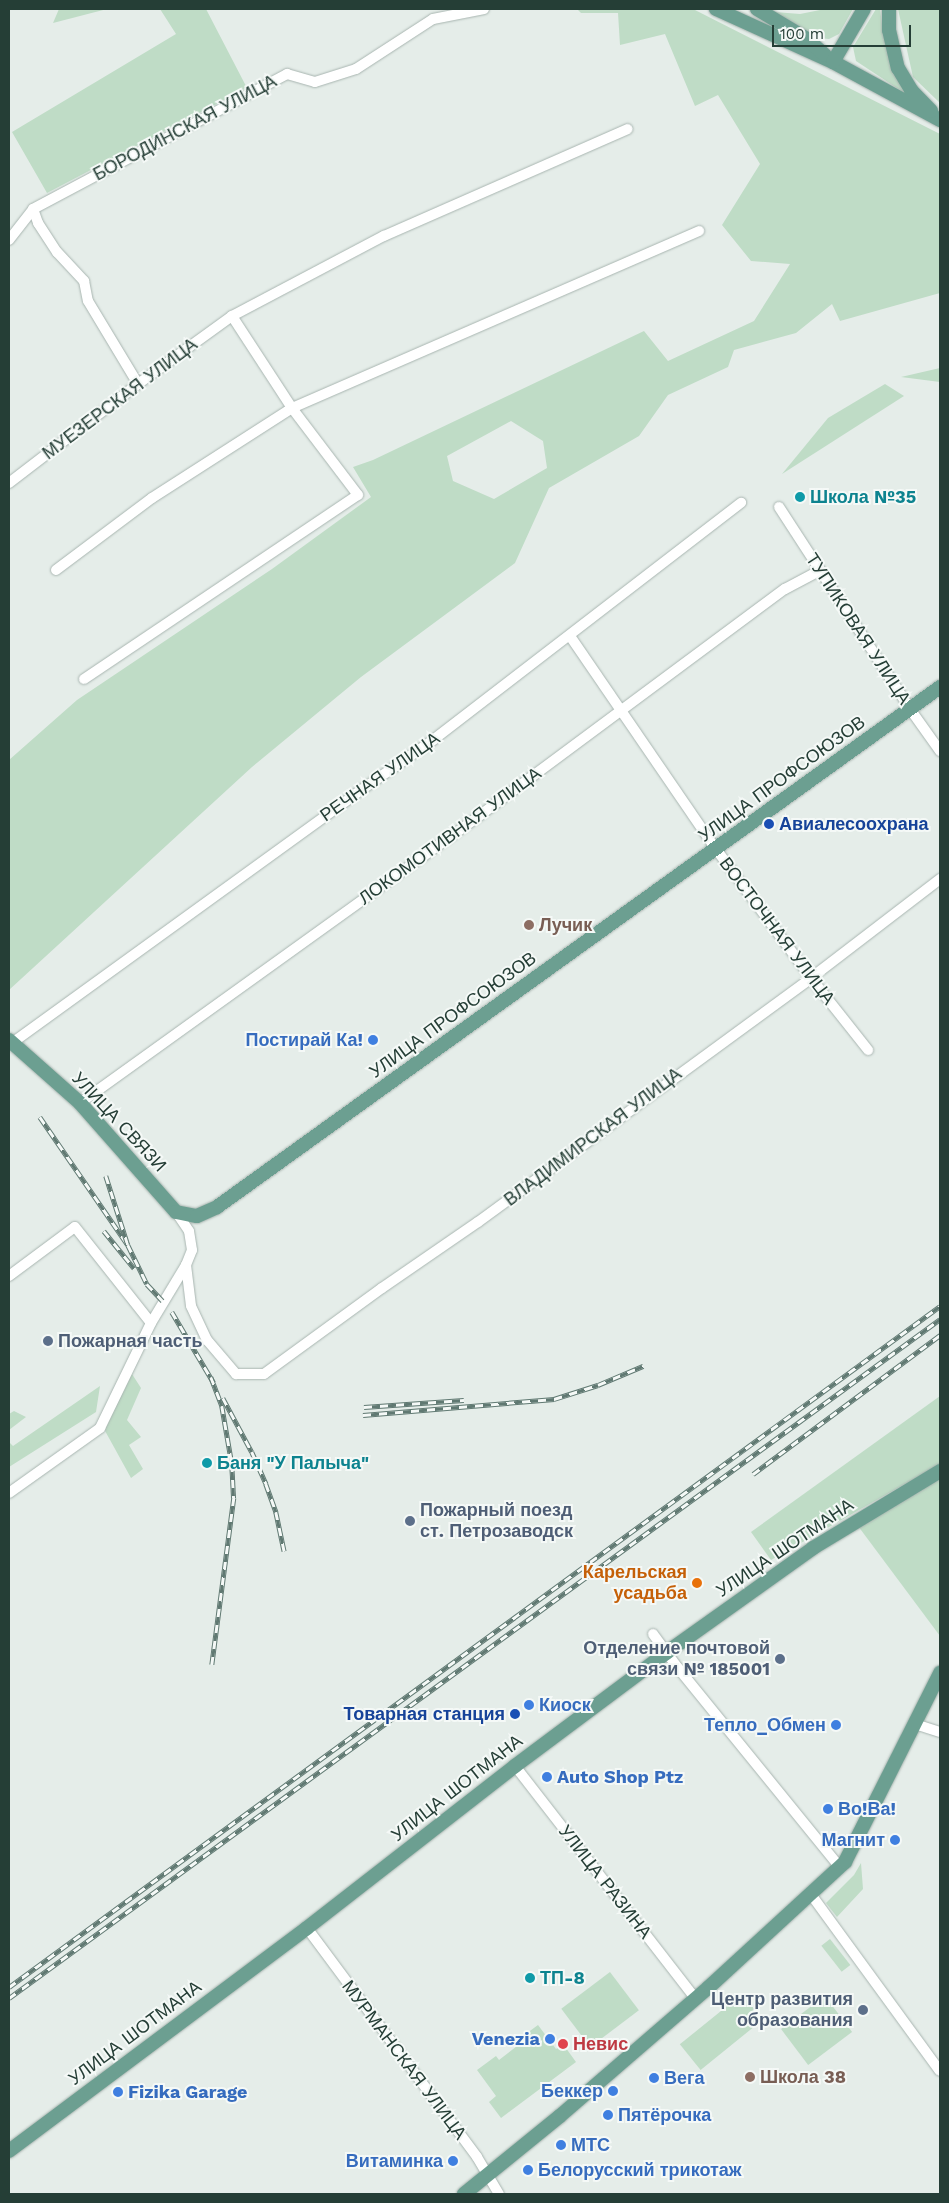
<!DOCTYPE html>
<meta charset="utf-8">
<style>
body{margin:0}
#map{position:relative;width:949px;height:2203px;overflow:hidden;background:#e5ede9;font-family:"Work Sans",sans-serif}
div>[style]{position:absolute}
.green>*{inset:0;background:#bfdcc6;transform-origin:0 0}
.roads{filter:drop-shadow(0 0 1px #a8b5b0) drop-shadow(0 0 1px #a8b5b0)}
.minor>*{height:10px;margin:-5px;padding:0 5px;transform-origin:5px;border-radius:5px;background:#fff}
.major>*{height:14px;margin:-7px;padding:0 7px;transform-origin:7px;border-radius:7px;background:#6c9f91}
.rail>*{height:4.5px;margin-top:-2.25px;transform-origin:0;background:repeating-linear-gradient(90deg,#f5f9f7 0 8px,#607972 0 16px);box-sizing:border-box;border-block:1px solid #607972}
.dots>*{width:14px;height:14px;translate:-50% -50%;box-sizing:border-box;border:2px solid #f5f9f7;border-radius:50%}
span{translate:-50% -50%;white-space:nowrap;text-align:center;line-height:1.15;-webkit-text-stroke:4px #f5f9f7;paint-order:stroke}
.street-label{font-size:18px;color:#253e36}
.culture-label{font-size:18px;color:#0d838f;font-weight:700}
.left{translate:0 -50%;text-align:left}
.transit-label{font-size:18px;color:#164399;font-weight:700}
.right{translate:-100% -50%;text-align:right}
.education-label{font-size:18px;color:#785e54;font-weight:700}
.shop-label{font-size:18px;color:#366cbe;font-weight:700}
.service-label{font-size:18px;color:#4e5e75;font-weight:700}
.food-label{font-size:18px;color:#c56008;font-weight:700}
.health-label{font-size:18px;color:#be3a42;font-weight:700}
.frame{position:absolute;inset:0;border:10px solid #253e36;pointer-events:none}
.scale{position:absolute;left:772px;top:25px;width:139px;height:22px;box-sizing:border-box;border:2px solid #253e36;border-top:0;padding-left:6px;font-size:15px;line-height:18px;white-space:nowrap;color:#253e36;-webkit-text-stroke:4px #f5f9f7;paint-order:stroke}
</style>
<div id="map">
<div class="green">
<div style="clip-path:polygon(59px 9px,107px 9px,53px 23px)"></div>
<div style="clip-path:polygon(160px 9px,206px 9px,247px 88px,47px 193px,12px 132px,176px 34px)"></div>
<div style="clip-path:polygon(evenodd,577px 9px,693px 9px,940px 134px,940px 293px,840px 321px,832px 304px,796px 333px,734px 350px,728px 367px,668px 395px,639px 436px,549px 488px,515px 563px,361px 677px,252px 767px,9px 990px,9px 760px,77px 700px,272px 569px,371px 497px,353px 467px,373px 460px,644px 331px,668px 361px,754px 321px,790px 264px,751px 261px,722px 225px,760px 164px,718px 95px,695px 106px,665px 34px,620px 45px,618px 13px,581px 13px,577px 9px,511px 421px,543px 441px,547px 468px,494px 499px,453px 481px,447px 456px,511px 421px)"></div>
<div style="clip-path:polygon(825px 9px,853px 9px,839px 34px,829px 39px,818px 38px,775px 12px,800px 14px)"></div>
<div style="clip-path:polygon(876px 9px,880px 9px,883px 32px,906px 94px,856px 61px,853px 47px)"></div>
<div style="clip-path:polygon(898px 9px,940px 9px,940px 103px,913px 77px)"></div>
<div style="clip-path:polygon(940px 368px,940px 382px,901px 377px)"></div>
<div style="clip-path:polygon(885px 384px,904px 396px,782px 474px,828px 418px)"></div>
<div style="clip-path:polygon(132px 1374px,141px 1388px,127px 1420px,141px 1437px,129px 1445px,143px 1469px,131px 1478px,104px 1429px)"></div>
<div style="clip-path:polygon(100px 1386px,96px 1412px,9px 1467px,9px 1442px,13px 1446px)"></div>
<div style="clip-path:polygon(940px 1396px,940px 1464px,771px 1560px,751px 1532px)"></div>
<div style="clip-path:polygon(14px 1411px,26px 1417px,9px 1430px,9px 1414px)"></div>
<div style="clip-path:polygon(940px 1476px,940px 1636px,858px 1526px)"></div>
<div style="clip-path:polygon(861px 1863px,863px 1889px,837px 1917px,826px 1903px,854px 1875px)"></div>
<div style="left:830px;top:1939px;width:33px;height:11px;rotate:52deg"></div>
<div style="left:610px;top:1972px;width:48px;height:61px;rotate:53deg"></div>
<div style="left:742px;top:1994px;width:33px;height:80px;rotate:51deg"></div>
<div style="left:825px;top:1996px;width:45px;height:55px;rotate:53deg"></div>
<div style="clip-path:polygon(538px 2025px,556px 2049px,563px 2044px,576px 2062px,501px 2118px,489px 2102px,496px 2096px,477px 2070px,496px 2056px,499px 2060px,521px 2043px,519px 2039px)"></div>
</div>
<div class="roads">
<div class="minor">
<div style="left:33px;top:209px;width:15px;rotate:70deg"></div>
<div style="left:38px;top:223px;width:35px;rotate:57deg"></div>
<div style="left:57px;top:252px;width:40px;rotate:47deg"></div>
<div style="left:84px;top:281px;width:20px;rotate:79deg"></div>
<div style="left:88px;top:301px;width:97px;rotate:58.9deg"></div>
<div style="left:9px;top:240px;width:39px;rotate:-52deg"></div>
<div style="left:33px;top:209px;width:288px;rotate:-28deg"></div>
<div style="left:287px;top:74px;width:29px;rotate:16deg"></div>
<div style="left:315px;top:82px;width:43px;rotate:-17.6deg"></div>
<div style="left:356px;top:69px;width:92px;rotate:-33deg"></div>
<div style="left:433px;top:19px;width:52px;rotate:-11.1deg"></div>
<div style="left:9px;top:483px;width:163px;rotate:-37.5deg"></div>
<div style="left:138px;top:384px;width:116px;rotate:-35.9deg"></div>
<div style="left:232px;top:316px;width:172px;rotate:-27.8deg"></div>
<div style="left:384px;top:236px;width:266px;rotate:-23.7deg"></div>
<div style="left:779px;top:507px;width:241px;rotate:57deg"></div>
<div style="left:910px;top:709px;width:52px;rotate:54.5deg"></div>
<div style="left:56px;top:570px;width:120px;rotate:-36.9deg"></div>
<div style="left:152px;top:498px;width:166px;rotate:-32.7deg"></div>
<div style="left:292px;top:408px;width:444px;rotate:-23.5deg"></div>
<div style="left:570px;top:636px;width:258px;rotate:55.6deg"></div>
<div style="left:716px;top:849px;width:160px;rotate:53.6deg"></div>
<div style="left:811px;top:978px;width:92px;rotate:51.6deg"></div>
<div style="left:84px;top:679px;width:330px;rotate:-33.9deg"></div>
<div style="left:358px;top:495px;width:109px;rotate:-127.2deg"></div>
<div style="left:292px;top:408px;width:110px;rotate:-123.1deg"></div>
<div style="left:12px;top:1043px;width:422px;rotate:-35.9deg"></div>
<div style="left:354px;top:795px;width:96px;rotate:-34.8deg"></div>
<div style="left:433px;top:740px;width:389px;rotate:-37.6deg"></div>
<div style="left:80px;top:1103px;width:496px;rotate:-35.7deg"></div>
<div style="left:483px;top:813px;width:376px;rotate:-36.6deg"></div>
<div style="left:785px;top:589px;width:40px;rotate:-28deg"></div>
<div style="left:186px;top:1265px;width:41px;rotate:83deg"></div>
<div style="left:191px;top:1306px;width:38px;rotate:65deg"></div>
<div style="left:207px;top:1340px;width:45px;rotate:49.5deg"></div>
<div style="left:236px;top:1374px;width:28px"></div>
<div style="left:264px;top:1374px;width:146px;rotate:-36.1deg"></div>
<div style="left:382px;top:1288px;width:116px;rotate:-34.5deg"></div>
<div style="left:478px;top:1222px;width:413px;rotate:-36.2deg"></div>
<div style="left:811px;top:978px;width:163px;rotate:-37.5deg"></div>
<div style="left:9px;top:1276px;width:82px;rotate:-36.6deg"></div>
<div style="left:75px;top:1227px;width:122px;rotate:51.6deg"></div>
<div style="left:9px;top:1493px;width:112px;rotate:-35.5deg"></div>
<div style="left:100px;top:1428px;width:117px;rotate:-64.1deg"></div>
<div style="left:151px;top:1323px;width:68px;rotate:-58.9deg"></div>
<div style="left:186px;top:1265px;width:16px;rotate:-68deg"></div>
<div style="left:192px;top:1250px;width:19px;rotate:-99deg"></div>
<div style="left:189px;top:1231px;width:23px;rotate:-124deg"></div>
<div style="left:653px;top:1634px;width:42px;rotate:53.7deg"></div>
<div style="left:678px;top:1668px;width:257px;rotate:50.9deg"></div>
<div style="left:915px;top:1724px;width:26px;rotate:18deg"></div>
<div style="left:515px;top:1766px;width:295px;rotate:52.2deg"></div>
<div style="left:810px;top:1893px;width:220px;rotate:53.9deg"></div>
<div style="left:307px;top:1928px;width:285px;rotate:53.4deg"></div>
<div style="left:477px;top:2157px;width:43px;rotate:59.3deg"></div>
</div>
<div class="major">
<div style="left:716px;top:9px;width:128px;rotate:24.4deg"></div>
<div style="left:833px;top:62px;width:122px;rotate:28.5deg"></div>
<div style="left:757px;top:9px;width:58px;rotate:31deg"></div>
<div style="left:807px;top:39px;width:24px;rotate:42deg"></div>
<div style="left:889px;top:9px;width:21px;rotate:90deg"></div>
<div style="left:889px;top:30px;width:39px;rotate:77deg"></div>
<div style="left:898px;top:68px;width:26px;rotate:59deg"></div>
<div style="left:911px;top:90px;width:29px;rotate:46deg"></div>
<div style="left:833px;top:62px;width:61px;rotate:-59.7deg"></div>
<div style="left:9px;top:1040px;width:95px;rotate:41.6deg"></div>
<div style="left:80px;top:1103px;width:145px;rotate:48.6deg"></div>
<div style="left:176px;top:1212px;width:21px;rotate:11deg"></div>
<div style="left:197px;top:1216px;width:22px;rotate:-24deg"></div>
<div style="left:217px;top:1207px;width:891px;rotate:-35.72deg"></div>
<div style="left:9px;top:2151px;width:372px;rotate:-36.8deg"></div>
<div style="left:307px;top:1928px;width:264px;rotate:-37.9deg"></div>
<div style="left:515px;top:1766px;width:189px;rotate:-36.8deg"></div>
<div style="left:666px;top:1653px;width:181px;rotate:-35.5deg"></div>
<div style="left:813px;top:1548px;width:149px;rotate:-31.2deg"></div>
<div style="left:464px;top:2194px;width:124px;rotate:-39.1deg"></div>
<div style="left:560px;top:2116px;width:197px;rotate:-40.9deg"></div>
<div style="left:709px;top:1987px;width:185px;rotate:-42.6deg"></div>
<div style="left:845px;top:1862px;width:212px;rotate:-63.3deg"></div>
</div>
</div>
<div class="rail">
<div style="left:40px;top:1117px;width:155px;rotate:55.5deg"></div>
<div style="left:106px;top:1176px;width:72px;rotate:72.3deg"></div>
<div style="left:128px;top:1245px;width:43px;rotate:64deg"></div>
<div style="left:147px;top:1284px;width:23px;rotate:47deg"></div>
<div style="left:104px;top:1231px;width:48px;rotate:51deg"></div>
<div style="left:172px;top:1312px;width:82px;rotate:59.4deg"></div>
<div style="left:211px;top:1377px;width:31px;rotate:69deg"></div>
<div style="left:222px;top:1406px;width:59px;rotate:80.2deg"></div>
<div style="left:232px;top:1464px;width:34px;rotate:87deg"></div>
<div style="left:234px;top:1498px;width:168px;rotate:97.5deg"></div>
<div style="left:223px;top:1398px;width:61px;rotate:61.8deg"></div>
<div style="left:252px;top:1452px;width:35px;rotate:66deg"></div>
<div style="left:266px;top:1484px;width:30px;rotate:70deg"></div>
<div style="left:276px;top:1512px;width:40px;rotate:78deg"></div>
<div style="left:364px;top:1407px;width:100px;rotate:-4deg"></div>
<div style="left:363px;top:1415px;width:192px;rotate:-4.8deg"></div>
<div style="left:554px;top:1399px;width:46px;rotate:-17.7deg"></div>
<div style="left:598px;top:1385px;width:49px;rotate:-22.9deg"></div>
<div style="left:753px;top:1474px;width:233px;rotate:-36.6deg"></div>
<div style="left:9px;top:1987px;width:1153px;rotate:-36.18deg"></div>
<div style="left:9px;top:1998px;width:1152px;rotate:-36.1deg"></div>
</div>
<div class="dots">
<div style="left:800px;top:497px;background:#0f9aa8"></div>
<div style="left:769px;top:824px;background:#1a4fb4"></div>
<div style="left:529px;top:925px;background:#8d6e63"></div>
<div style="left:373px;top:1040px;background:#3f7fe0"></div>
<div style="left:48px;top:1341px;background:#5c6f8a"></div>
<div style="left:207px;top:1463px;background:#0f9aa8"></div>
<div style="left:410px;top:1521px;background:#5c6f8a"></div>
<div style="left:697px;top:1583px;background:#e8710a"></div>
<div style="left:780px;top:1659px;background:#5c6f8a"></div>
<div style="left:529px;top:1705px;background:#3f7fe0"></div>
<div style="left:515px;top:1714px;background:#1a4fb4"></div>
<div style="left:836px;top:1725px;background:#3f7fe0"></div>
<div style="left:547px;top:1777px;background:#3f7fe0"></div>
<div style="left:828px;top:1809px;background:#3f7fe0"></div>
<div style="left:895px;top:1840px;background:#3f7fe0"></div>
<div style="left:530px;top:1978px;background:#0f9aa8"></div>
<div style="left:863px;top:2010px;background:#5c6f8a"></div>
<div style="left:550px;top:2039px;background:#3f7fe0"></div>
<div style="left:563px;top:2044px;background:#e0444e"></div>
<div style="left:750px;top:2077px;background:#8d6e63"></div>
<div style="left:654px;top:2078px;background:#3f7fe0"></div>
<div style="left:613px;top:2091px;background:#3f7fe0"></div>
<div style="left:118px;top:2092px;background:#3f7fe0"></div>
<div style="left:608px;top:2115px;background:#3f7fe0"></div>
<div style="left:561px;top:2145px;background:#3f7fe0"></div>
<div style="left:453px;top:2161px;background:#3f7fe0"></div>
<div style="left:528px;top:2170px;background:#3f7fe0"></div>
</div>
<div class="street-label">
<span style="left:185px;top:128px;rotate:-28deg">БОРОДИНСКАЯ УЛИЦА</span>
<span style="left:120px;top:399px;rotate:-37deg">МУЕЗЕРСКАЯ УЛИЦА</span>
<span style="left:858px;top:629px;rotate:57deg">ТУПИКОВАЯ УЛИЦА</span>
<span style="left:380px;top:777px;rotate:-35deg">РЕЧНАЯ УЛИЦА</span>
<span style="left:782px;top:779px;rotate:-36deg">УЛИЦА ПРОФСОЮЗОВ</span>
<span style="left:450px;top:836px;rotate:-36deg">ЛОКОМОТИВНАЯ УЛИЦА</span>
<span style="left:777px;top:931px;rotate:53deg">ВОСТОЧНАЯ УЛИЦА</span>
<span style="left:453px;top:1015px;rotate:-36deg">УЛИЦА ПРОФСОЮЗОВ</span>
<span style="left:119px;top:1122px;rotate:47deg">УЛИЦА СВЯЗИ</span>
<span style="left:593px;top:1137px;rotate:-37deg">ВЛАДИМИРСКАЯ УЛИЦА</span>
<span style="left:785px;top:1548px;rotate:-34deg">УЛИЦА ШОТМАНА</span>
<span style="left:457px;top:1788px;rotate:-38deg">УЛИЦА ШОТМАНА</span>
<span style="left:605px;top:1882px;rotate:52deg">УЛИЦА РАЗИНА</span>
<span style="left:135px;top:2033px;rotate:-37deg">УЛИЦА ШОТМАНА</span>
<span style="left:404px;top:2060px;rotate:53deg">МУРМАНСКАЯ УЛИЦА</span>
</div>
<div class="culture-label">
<span class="left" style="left:810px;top:497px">Школа №35</span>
<span class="left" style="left:217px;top:1463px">Баня "У Палыча"</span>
<span class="left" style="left:540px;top:1978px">ТП-8</span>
</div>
<div class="transit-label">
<span class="left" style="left:779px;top:824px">Авиалесоохрана</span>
<span class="right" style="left:505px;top:1714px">Товарная станция</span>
</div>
<div class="education-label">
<span class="left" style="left:539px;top:925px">Лучик</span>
<span class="left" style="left:760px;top:2077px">Школа 38</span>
</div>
<div class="shop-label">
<span class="right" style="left:363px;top:1040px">Постирай Ка!</span>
<span class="left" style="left:539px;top:1705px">Киоск</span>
<span class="right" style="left:826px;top:1725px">Тепло_Обмен</span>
<span class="left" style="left:557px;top:1777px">Auto Shop Ptz</span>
<span class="left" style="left:838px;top:1809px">Во!Ва!</span>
<span class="right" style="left:885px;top:1840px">Магнит</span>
<span class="right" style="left:540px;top:2039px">Venezia</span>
<span class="left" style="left:664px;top:2078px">Вега</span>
<span class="right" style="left:603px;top:2091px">Беккер</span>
<span class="left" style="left:128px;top:2092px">Fizika Garage</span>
<span class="left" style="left:618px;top:2115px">Пятёрочка</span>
<span class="left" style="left:571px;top:2145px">МТС</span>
<span class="right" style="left:443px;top:2161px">Витаминка</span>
<span class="left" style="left:538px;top:2170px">Белорусский трикотаж</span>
</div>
<div class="service-label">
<span class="left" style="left:58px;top:1341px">Пожарная часть</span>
<span class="left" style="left:420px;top:1521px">Пожарный поезд<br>ст. Петрозаводск</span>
<span class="right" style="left:770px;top:1659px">Отделение почтовой<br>связи № 185001</span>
<span class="right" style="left:853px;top:2010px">Центр развития<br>образования</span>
</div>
<div class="food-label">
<span class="right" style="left:687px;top:1583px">Карельская<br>усадьба</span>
</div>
<div class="health-label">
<span class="left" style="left:573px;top:2044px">Невис</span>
</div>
<div class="frame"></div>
<div class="scale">100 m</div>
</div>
